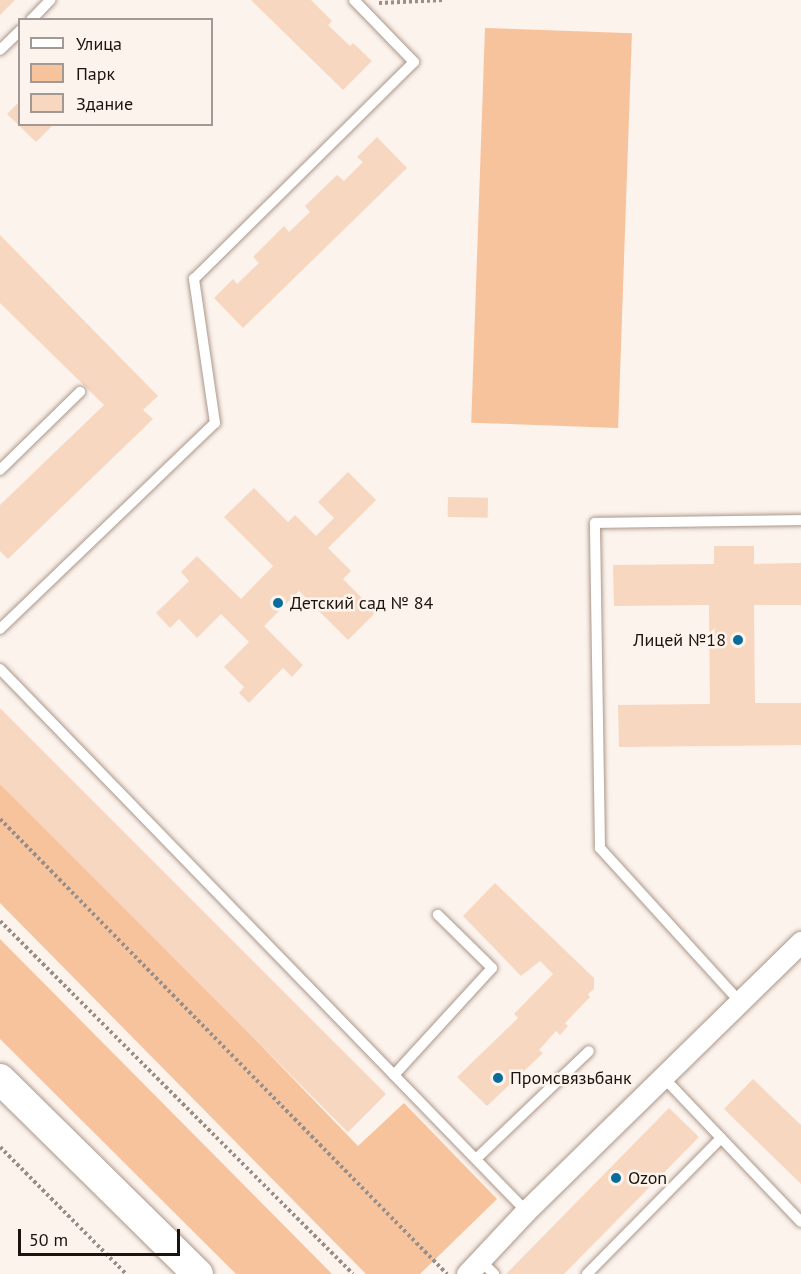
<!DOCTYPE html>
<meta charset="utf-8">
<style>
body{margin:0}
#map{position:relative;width:801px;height:1274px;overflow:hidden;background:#fcf3ed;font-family:"PT Sans",sans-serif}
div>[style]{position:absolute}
.green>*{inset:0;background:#f7c39d;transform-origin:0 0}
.building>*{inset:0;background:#f7d7c0;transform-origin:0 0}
.path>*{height:4px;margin-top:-2px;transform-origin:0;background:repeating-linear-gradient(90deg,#988f8a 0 3px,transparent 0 6px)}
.roads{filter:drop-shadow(0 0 2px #ab9789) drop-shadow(0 0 2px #ab9789)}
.service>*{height:10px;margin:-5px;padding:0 5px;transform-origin:5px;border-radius:5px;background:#fff}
.minor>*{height:21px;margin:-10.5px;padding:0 10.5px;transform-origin:10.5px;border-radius:10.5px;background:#fff}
.secondary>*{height:30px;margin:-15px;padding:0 15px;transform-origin:15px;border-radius:15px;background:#fff}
.dots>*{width:16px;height:16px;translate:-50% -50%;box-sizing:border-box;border:3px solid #fcf3ed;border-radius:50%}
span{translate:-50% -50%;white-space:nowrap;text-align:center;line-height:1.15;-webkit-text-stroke:5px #fcf3ed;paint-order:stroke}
.poi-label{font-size:18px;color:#1b130e}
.left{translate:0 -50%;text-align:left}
.right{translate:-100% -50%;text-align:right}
.legend{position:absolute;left:18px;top:18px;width:195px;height:108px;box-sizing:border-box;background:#fcf3ed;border:2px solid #a29994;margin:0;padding:8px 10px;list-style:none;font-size:18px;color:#1b130e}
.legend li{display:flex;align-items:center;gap:12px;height:30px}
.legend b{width:30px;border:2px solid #a29994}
.scale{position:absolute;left:18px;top:1229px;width:162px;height:27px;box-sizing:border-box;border:3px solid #1b130e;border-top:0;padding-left:8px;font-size:18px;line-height:21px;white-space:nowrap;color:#1b130e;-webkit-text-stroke:4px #fcf3ed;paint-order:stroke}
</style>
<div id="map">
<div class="green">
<div style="left:485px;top:28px;width:147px;height:395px;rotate:2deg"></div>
<div style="clip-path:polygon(0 775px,358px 1146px,404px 1103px,497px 1199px,420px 1274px,366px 1274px,0 903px)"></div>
<div style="clip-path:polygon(0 939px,332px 1274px,236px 1274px,0 1039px)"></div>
</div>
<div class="building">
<div style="clip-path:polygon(0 0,15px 0,0 15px)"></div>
<div style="clip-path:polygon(251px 0,311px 0,332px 21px,328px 25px,350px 46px,353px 43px,372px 61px,343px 90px)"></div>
<div style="clip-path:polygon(20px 101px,20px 124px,54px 124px,36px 142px,7px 114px)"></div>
<div style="clip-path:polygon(377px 137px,407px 168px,243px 328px,214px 298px,233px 279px,237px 284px,259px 263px,253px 257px,284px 226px,289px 232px,310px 212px,305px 206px,337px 175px,344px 181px,363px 162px,357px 157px)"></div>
<div style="clip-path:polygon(0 235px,158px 396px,143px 410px,153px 419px,8px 559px,0 551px,0 505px,104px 405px,0 303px)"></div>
<div style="clip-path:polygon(348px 472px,376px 500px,328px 548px,351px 571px,343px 579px,376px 612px,348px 640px,299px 591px,264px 626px,303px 665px,292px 677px,283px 668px,249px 703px,239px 693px,244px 687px,224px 667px,249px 642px,221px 614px,197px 638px,179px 619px,170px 628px,156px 613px,189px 581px,181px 572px,197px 556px,241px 599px,273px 566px,224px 517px,254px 488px,288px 522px,295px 515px,316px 536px,334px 518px,318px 502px)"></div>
<div style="left:448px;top:497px;width:40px;height:20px;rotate:1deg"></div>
<div style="clip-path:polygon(714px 546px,754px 546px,754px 564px,801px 563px,801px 605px,754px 605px,755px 703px,801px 703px,801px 745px,619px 747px,618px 705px,710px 704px,709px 605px,614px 606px,613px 565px,714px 564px)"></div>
<div style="left:0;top:708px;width:546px;height:54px;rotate:45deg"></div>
<div style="clip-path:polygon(495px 883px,594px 978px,594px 989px,588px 994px,590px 997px,565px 1023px,568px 1026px,560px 1035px,556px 1031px,539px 1050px,543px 1053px,487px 1106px,457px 1077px,518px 1018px,514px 1014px,553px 974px,540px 961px,521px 976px,463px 916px)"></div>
<div style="clip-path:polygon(753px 1079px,801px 1125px,801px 1184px,724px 1109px)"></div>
<div style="clip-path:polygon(669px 1108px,699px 1137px,564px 1274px,506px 1274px)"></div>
</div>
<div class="path">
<div style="left:379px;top:3px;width:65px;rotate:-2.6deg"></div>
<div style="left:0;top:819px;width:638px;rotate:45.51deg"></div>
<div style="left:0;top:921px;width:499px;rotate:45deg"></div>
<div style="left:0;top:1147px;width:179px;rotate:45.2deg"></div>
</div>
<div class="roads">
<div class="service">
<div style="left:31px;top:20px;width:28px;rotate:-46deg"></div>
<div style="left:0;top:50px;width:28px;rotate:-44deg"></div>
<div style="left:0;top:470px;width:112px;rotate:-44.3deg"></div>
<div style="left:0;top:629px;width:298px;rotate:-43.8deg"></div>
<div style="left:215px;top:423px;width:146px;rotate:-98.3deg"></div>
<div style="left:194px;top:279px;width:309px;rotate:-44.6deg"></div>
<div style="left:414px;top:62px;width:86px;rotate:-134.1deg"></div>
<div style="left:0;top:669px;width:755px;rotate:45.86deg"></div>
<div style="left:740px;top:1002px;width:208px;rotate:-132.3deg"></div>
<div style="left:600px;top:848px;width:325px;rotate:-90.9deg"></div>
<div style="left:595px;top:523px;width:206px;rotate:-0.8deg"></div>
<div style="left:394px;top:1075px;width:145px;rotate:-47.5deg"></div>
<div style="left:492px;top:968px;width:76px;rotate:-135.5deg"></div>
<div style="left:663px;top:1077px;width:200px;rotate:46.4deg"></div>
<div style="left:476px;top:1159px;width:156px;rotate:-43.7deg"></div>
<div style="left:480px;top:1260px;width:20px;rotate:45deg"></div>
<div style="left:587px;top:1274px;width:191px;rotate:-45.4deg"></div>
</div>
<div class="minor">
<div style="left:467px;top:1274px;width:86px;rotate:-46.9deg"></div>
<div style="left:526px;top:1211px;width:385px;rotate:-44.4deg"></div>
</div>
<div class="secondary">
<div style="left:0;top:1079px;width:278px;rotate:44.6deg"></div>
</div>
</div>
<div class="dots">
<div style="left:278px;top:603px;background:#096c9a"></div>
<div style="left:738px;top:640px;background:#096c9a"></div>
<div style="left:498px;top:1078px;background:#096c9a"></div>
<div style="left:616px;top:1178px;background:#096c9a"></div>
</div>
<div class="poi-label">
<span class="left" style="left:290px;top:603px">Детский сад № 84</span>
<span class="right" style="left:726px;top:640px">Лицей №18</span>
<span class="left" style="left:510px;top:1078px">Промсвязьбанк</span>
<span class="left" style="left:628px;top:1178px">Ozon</span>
</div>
<ul class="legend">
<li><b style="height:8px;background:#fff"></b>Улица</li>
<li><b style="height:16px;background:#f7c39d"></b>Парк</li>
<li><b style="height:16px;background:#f7d7c0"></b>Здание</li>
</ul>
<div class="scale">50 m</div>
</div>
